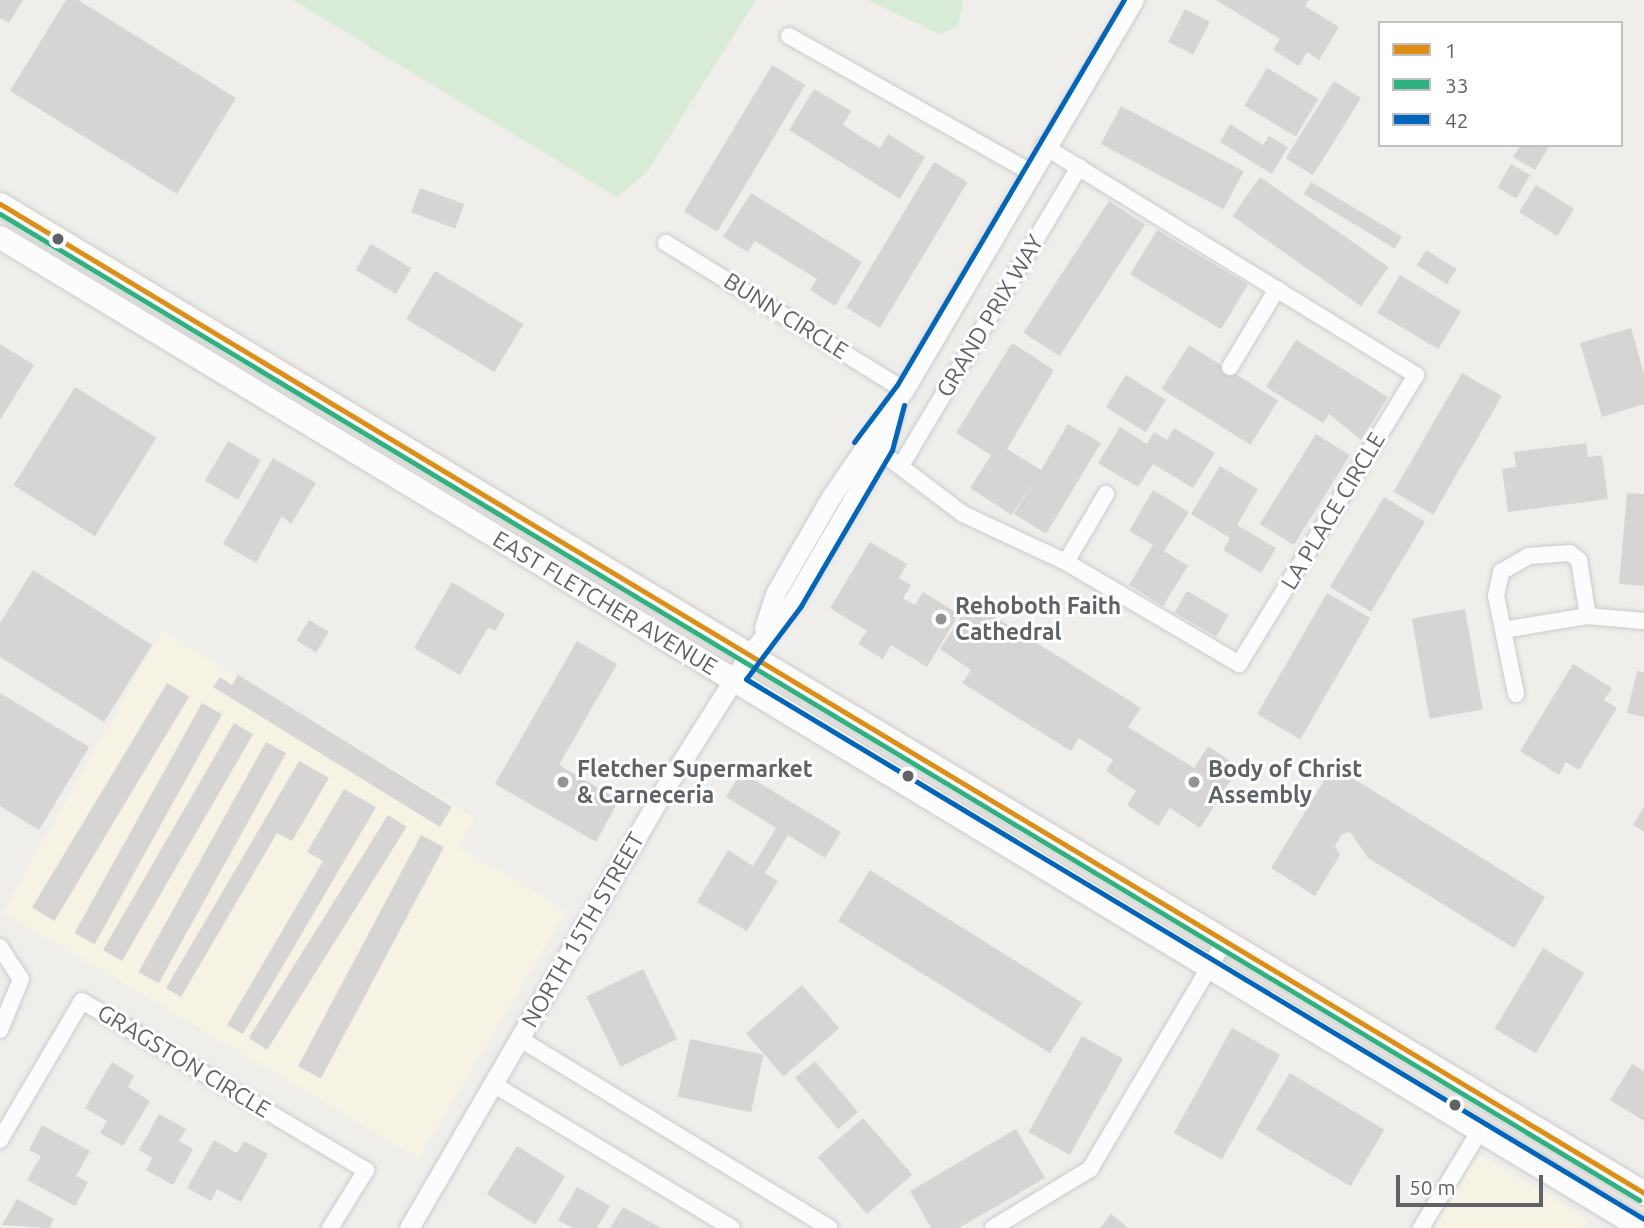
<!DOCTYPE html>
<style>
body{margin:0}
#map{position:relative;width:1644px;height:1228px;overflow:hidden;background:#efeeea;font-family:Ubuntu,sans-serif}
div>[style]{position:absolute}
.commercial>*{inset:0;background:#f7f3e4}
.green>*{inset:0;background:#d8ebd6}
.building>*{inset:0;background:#d6d5d3;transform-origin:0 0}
.roads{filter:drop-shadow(0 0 2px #cbcccc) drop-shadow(0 0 2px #cbcccc)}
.minor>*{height:16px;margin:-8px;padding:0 8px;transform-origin:8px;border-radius:8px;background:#fdfcfc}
.tertiary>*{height:19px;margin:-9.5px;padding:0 9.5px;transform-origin:9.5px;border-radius:9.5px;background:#fdfcfc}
.secondary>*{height:23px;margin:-11.5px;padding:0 11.5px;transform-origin:11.5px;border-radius:11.5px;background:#fdfcfc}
.bus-1>*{height:5px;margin:-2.5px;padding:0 2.5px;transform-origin:2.5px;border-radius:2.5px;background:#df8e15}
.bus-2>*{height:5px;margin:-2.5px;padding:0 2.5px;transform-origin:2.5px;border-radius:2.5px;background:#30b180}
.bus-3>*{height:5px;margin:-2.5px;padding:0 2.5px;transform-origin:2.5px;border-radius:2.5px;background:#0065bd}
.dots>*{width:19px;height:19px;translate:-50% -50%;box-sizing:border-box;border:4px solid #fff;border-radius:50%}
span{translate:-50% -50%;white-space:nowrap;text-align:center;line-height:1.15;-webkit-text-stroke:6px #fff;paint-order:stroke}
.street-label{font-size:23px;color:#5f6368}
.poi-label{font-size:23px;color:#5f6368;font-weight:700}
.left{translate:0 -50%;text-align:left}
.legend{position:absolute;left:1378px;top:21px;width:245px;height:126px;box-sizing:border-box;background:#fff;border:2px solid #bfc1c3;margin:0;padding:9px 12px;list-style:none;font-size:21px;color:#5f6368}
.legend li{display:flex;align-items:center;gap:14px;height:35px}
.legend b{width:35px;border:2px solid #bfc1c3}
.scale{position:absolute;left:1396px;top:1175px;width:147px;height:32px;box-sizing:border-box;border:4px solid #5f6368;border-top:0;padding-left:9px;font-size:21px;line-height:24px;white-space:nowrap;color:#5f6368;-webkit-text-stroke:5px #fff;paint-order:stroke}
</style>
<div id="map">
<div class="commercial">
<div style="clip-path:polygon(162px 631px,475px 818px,458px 847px,566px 911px,419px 1158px,3px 912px)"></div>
<div style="clip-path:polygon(1477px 1154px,1571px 1209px,1589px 1222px,1581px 1228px,1433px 1228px)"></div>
</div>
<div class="green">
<div style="clip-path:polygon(293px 0,756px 0,647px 172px,617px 197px)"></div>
<div style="clip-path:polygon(868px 0,962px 0,963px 2px,958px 27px,939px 34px)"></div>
</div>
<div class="building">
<div style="clip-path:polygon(0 0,23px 0,9px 23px,0 18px)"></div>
<div style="clip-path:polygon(66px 0,78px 0,236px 98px,177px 194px,10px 91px)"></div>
<div style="clip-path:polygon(1216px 0,1309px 0,1305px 6px,1339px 27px,1319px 60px,1307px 52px,1299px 66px,1273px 50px,1280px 39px)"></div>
<div style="left:1185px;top:9px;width:28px;height:37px;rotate:27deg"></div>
<div style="left:772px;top:65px;width:39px;height:171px;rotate:31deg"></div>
<div style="left:1267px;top:68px;width:60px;height:44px;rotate:31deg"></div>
<div style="left:1334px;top:81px;width:32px;height:91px;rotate:32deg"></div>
<div style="clip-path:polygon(814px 89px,851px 111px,843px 125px,855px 133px,880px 148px,888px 134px,925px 157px,900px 199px,789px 130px)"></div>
<div style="left:1121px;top:106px;width:139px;height:43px;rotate:28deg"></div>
<div style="clip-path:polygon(1230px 124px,1263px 145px,1269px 136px,1288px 147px,1272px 174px,1220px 142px)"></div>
<div style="clip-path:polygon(1521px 145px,1550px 145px,1535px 170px,1513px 157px)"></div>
<div style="left:934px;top:162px;width:39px;height:170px;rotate:31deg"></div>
<div style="left:1511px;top:164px;width:22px;height:27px;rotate:30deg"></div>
<div style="left:1260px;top:177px;width:157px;height:48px;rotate:35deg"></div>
<div style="left:1311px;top:182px;width:106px;height:14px;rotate:31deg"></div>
<div style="left:1536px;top:185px;width:45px;height:32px;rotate:32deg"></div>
<div style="left:420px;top:188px;width:47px;height:26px;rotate:20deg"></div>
<div style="clip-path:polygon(751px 193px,862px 262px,835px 306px,810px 290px,817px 279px,755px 241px,748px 252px,723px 237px)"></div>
<div style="left:1109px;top:201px;width:43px;height:157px;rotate:33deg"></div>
<div style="left:1157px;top:230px;width:106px;height:52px;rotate:31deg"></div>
<div style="left:371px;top:244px;width:47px;height:30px;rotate:31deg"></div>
<div style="left:1426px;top:250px;width:36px;height:18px;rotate:32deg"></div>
<div style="left:435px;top:271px;width:103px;height:56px;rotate:31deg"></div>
<div style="left:1400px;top:275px;width:71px;height:44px;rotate:31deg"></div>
<div style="clip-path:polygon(1631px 328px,1644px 374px,1644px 404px,1602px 417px,1580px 343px)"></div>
<div style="clip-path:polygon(1296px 340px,1388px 397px,1361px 440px,1329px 414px,1323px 423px,1266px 387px)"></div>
<div style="clip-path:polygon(1012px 343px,1054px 370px,1007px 449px,1041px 470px,1068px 424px,1101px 443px,1046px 534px,1014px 514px,1036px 478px,1012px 515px,970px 488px,991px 455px,956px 433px)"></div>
<div style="clip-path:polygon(0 344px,34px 365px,0 420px)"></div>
<div style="left:1189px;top:345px;width:105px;height:52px;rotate:32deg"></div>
<div style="left:1462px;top:373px;width:46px;height:137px;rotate:30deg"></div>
<div style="left:1126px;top:375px;width:47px;height:38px;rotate:32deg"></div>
<div style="left:75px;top:387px;width:96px;height:116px;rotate:32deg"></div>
<div style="clip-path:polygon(1120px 427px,1147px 444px,1154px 432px,1167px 440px,1174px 428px,1215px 453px,1193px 488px,1153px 464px,1138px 487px,1098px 463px)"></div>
<div style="left:1316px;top:434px;width:40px;height:106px;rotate:32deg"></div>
<div style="left:228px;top:441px;width:38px;height:46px;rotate:30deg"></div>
<div style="clip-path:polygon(1586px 443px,1588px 457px,1602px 455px,1608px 499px,1508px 512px,1502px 469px,1516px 467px,1514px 452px)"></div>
<div style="clip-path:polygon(273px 458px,316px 483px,291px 524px,282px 516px,256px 563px,223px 544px)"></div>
<div style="clip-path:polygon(1220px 466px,1258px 489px,1237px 525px,1276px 548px,1261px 573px,1223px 550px,1230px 538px,1191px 514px)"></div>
<div style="clip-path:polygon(1153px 490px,1189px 512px,1164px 551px,1188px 566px,1163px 606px,1129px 585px,1153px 545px,1129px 531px)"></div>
<div style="clip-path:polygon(1627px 493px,1644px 494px,1644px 586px,1619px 584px)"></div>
<div style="left:1384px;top:497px;width:48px;height:105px;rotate:31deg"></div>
<div style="clip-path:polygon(870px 542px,907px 564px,899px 578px,911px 585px,903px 598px,915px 605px,923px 592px,959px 614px,927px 667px,891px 645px,883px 659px,858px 644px,867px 631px,830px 608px)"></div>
<div style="clip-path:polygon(33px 570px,152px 645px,104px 722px,0 657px,0 623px)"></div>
<div style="clip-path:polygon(452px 582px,505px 614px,495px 631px,488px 628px,460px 675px,414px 648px)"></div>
<div style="left:1187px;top:591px;width:48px;height:25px;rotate:30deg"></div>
<div style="left:1327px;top:593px;width:50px;height:140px;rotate:30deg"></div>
<div style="clip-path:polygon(971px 602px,1141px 708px,1128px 727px,1194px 768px,1208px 746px,1239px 767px,1200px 828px,1170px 808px,1158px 826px,1127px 805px,1136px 791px,1106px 771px,1113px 760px,1079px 738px,1071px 751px,962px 683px,971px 670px,940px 649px)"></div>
<div style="left:1465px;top:609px;width:102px;height:54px;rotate:80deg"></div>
<div style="left:309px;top:620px;width:23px;height:24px;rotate:31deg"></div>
<div style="clip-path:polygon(577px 641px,617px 664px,559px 765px,619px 800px,596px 842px,495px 784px)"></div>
<div style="clip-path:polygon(1573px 664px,1612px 688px,1604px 700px,1617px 708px,1579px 770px,1566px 762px,1559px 775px,1520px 751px)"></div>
<div style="clip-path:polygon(1637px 671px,1644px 672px,1644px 717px,1627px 713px)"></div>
<div style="clip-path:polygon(238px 675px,452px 807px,440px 827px,213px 687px,220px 677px,232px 685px)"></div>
<div style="left:167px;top:683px;width:26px;height:262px;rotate:31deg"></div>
<div style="clip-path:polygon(0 693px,89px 747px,39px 830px,0 806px)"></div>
<div style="left:202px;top:703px;width:23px;height:263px;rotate:29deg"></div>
<div style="left:234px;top:723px;width:22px;height:262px;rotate:30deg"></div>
<div style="left:266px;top:742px;width:23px;height:263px;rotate:29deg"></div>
<div style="clip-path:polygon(299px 761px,329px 778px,292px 841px,277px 833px,181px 997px,166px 988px)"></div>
<div style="clip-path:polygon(1333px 766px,1545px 897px,1514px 948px,1368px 858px,1350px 832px,1342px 834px,1335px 846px,1340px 855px,1315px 896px,1271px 868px)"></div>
<div style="clip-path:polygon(741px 772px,841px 832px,825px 858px,788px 835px,765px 873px,778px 881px,747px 931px,697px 902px,728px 850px,753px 866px,776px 828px,726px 797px)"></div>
<div style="clip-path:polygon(344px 789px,376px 807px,243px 1034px,227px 1025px,323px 861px,307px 852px)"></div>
<div style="clip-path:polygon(1644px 806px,1644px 832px,1633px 825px)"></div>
<div style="left:388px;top:815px;width:22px;height:263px;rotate:32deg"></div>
<div style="left:421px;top:835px;width:26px;height:262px;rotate:28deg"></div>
<div style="left:870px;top:870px;width:250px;height:60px;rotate:32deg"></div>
<div style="left:1543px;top:948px;width:48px;height:94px;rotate:31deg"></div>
<div style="left:643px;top:969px;width:78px;height:63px;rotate:64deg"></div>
<div style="left:802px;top:985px;width:57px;height:74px;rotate:49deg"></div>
<div style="left:1232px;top:1028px;width:55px;height:120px;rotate:29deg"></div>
<div style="left:1082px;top:1036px;width:47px;height:110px;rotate:29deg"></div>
<div style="left:690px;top:1039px;width:75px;height:59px;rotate:12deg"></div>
<div style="left:815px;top:1061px;width:67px;height:26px;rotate:50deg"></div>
<div style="clip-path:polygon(112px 1062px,134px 1076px,128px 1087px,150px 1101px,123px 1146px,100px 1133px,107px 1121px,85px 1108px)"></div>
<div style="clip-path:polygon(1632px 1064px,1644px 1071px,1644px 1121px,1610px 1100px)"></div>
<div style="left:1290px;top:1073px;width:110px;height:66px;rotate:31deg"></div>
<div style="clip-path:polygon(159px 1114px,186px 1129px,179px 1141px,193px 1149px,173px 1185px,146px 1170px,152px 1158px,139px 1150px)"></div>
<div style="left:863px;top:1118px;width:75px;height:60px;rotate:49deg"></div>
<div style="clip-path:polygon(42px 1125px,90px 1151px,76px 1176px,88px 1182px,75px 1206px,27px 1180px,41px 1156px,29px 1150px)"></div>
<div style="clip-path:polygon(1016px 1129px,1045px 1178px,959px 1228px,931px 1228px,910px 1191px)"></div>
<div style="clip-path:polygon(214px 1140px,237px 1153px,244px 1141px,268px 1154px,241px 1202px,217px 1189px,211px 1201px,187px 1188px)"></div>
<div style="left:517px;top:1146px;width:57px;height:57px;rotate:32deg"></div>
<div style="clip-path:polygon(577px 1187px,610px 1206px,597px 1228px,573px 1228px,558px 1220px)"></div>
<div style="clip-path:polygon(17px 1199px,54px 1219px,49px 1228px,2px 1225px)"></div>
<div style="clip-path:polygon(623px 1207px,661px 1228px,610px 1228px)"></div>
<div style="clip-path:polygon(1111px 1214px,1128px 1228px,1100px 1228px)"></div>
</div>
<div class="roads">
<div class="minor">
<div style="left:789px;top:36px;width:275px;rotate:29.4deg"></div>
<div style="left:666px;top:243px;width:280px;rotate:31.7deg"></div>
<div style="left:1230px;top:367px;width:91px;rotate:-58.9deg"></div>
<div style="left:881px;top:452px;width:103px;rotate:37.1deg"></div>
<div style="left:963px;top:514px;width:114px;rotate:25deg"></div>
<div style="left:1066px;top:562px;width:201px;rotate:30.5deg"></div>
<div style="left:1239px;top:664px;width:339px;rotate:-58.5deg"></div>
<div style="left:1416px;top:375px;width:437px;rotate:-148.4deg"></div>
<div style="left:902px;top:464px;width:346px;rotate:-59.2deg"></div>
<div style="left:1066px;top:562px;width:79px;rotate:-59.5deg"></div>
<div style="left:1503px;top:630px;width:86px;rotate:-9.4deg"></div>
<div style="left:1516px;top:694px;width:100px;rotate:-101.5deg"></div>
<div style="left:1496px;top:596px;width:25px;rotate:-78deg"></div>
<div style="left:1501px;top:572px;width:32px;rotate:-30deg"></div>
<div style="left:1529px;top:556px;width:41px;rotate:-4.2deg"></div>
<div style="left:1570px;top:553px;width:11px;rotate:38deg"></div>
<div style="left:1579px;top:560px;width:57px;rotate:80.9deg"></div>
<div style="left:1588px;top:616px;width:56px;rotate:5.1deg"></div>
<div style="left:0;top:947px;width:38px;rotate:57deg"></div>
<div style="left:21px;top:979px;width:55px;rotate:112.4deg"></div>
<div style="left:520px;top:1039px;width:363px;rotate:31.4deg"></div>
<div style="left:493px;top:1084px;width:279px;rotate:31.1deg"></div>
<div style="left:0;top:1140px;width:161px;rotate:-59.5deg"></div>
<div style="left:82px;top:1001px;width:330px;rotate:30.8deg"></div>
<div style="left:366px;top:1170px;width:68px;rotate:121.8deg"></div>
<div style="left:993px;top:1228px;width:114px;rotate:-31.3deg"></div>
<div style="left:1090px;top:1169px;width:261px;rotate:-59.4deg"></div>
<div style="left:1421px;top:1228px;width:112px;rotate:-58.9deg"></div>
</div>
<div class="tertiary">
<div style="left:764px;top:628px;width:38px;rotate:-72deg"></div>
<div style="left:776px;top:592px;width:110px;rotate:-59.9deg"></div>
<div style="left:831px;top:497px;width:130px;rotate:-55.7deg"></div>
<div style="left:904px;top:390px;width:453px;rotate:-59.5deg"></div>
<div style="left:409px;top:1228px;width:500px;rotate:-59.8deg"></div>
<div style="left:660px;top:796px;width:167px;rotate:-57.7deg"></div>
<div style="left:749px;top:655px;width:69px;rotate:-50.3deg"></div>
<div style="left:793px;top:602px;width:181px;rotate:-59.7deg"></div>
<div style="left:884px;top:446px;width:45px;rotate:-74.4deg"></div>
</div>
<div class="secondary">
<div style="left:0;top:204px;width:1919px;rotate:31.03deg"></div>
<div style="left:0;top:237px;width:1918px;rotate:31.11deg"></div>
</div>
</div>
<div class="bus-1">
<div style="left:0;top:204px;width:1919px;rotate:31.03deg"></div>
</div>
<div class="bus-2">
<div style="left:0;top:214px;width:1913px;rotate:31.03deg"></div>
</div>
<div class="bus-3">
<div style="left:904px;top:405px;width:47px;rotate:104.9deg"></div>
<div style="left:892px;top:450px;width:181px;rotate:120.3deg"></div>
<div style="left:801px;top:606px;width:91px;rotate:127deg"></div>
<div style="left:746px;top:679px;width:1048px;rotate:31.02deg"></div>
<div style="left:854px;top:442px;width:71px;rotate:-53deg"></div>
<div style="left:897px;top:385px;width:447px;rotate:-59.5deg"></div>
</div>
<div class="dots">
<div style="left:58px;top:239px;background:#5f6368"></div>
<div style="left:941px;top:619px;background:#919496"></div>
<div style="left:908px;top:776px;background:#5f6368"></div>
<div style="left:563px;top:782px;background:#919496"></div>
<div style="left:1194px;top:782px;background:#919496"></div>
<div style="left:1455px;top:1105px;background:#5f6368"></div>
</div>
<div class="street-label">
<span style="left:786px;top:316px;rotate:32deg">BUNN CIRCLE</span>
<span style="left:990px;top:316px;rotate:-59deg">GRAND PRIX WAY</span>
<span style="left:1333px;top:511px;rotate:-59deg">LA PLACE CIRCLE</span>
<span style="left:605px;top:603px;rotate:31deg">EAST FLETCHER AVENUE</span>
<span style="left:583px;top:930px;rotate:-60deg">NORTH 15TH STREET</span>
<span style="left:184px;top:1061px;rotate:31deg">GRAGSTON CIRCLE</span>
</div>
<div class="poi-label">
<span class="left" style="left:955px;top:619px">Rehoboth Faith<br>Cathedral</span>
<span class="left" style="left:577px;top:782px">Fletcher Supermarket<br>&amp; Carneceria</span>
<span class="left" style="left:1208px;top:782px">Body of Christ<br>Assembly</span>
</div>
<ul class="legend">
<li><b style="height:9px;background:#df8e15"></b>1</li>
<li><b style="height:9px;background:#30b180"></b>33</li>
<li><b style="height:9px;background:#0065bd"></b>42</li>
</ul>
<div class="scale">50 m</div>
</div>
